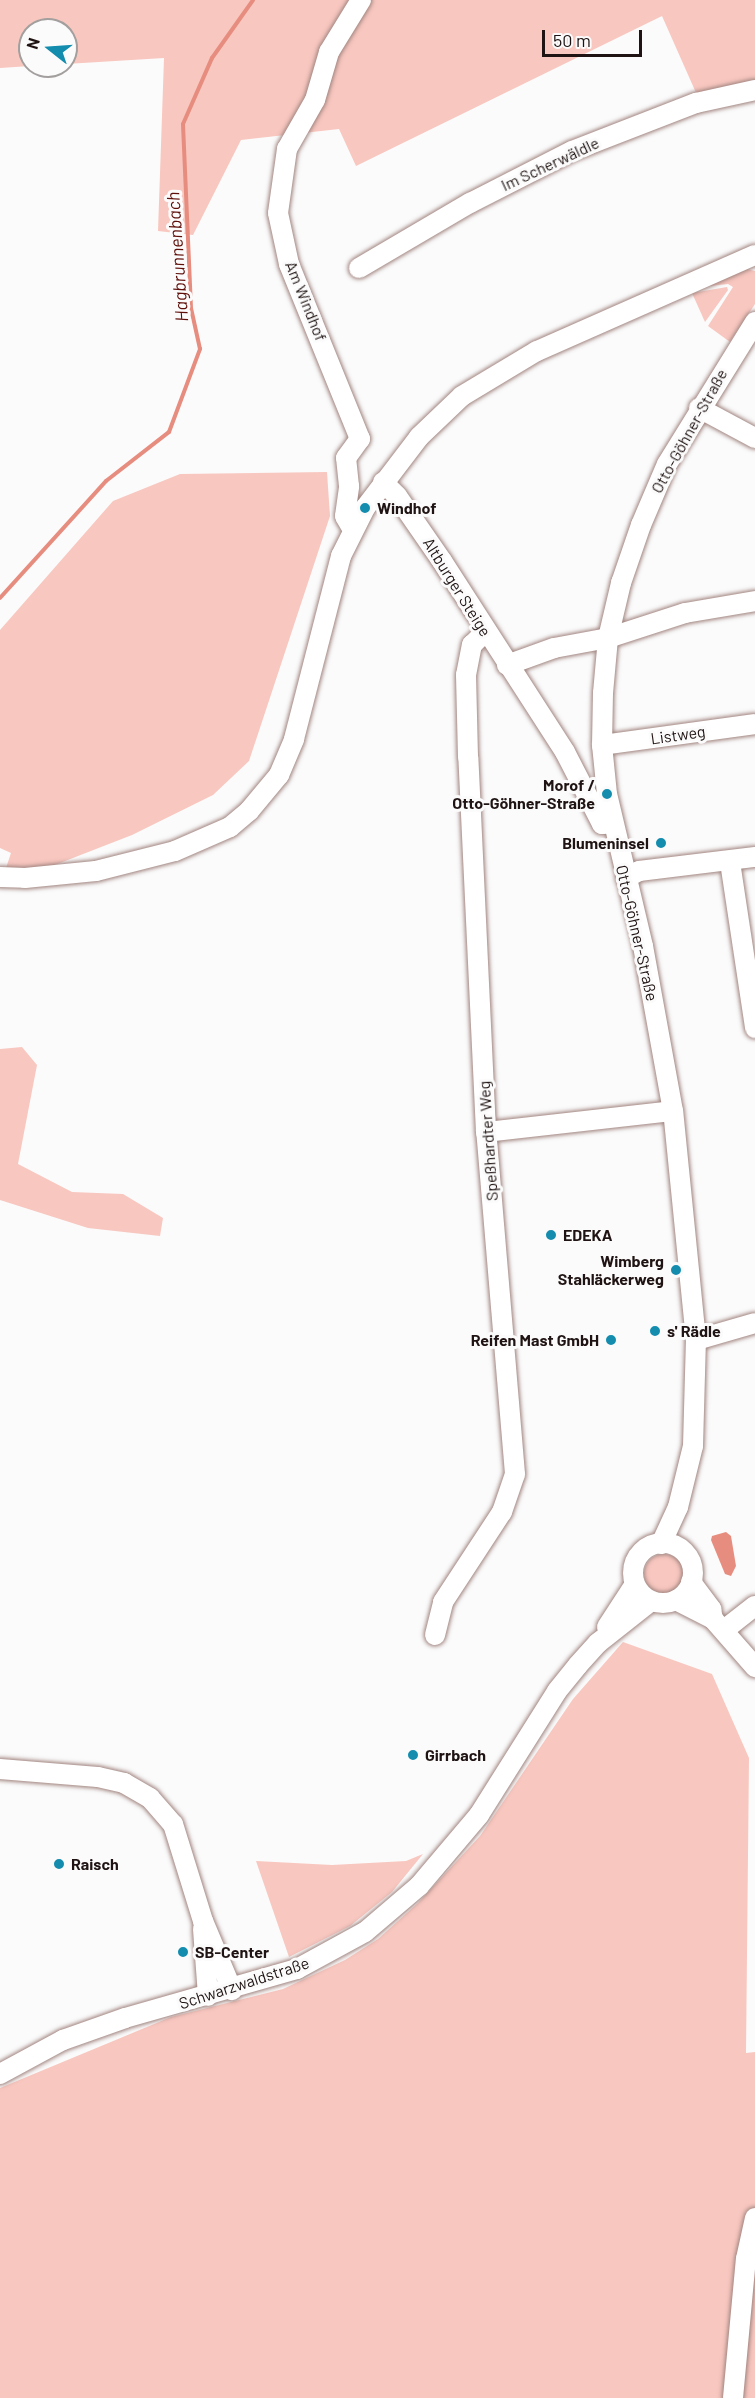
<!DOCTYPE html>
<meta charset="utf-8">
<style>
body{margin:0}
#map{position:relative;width:755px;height:2398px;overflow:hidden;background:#fbfbfb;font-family:Barlow,sans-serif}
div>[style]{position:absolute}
.green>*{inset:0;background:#f8c7bf}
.round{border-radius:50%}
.water>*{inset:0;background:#e78d7f}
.stream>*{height:4px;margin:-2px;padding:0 2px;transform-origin:2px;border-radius:2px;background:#e78d7f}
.roads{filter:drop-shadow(0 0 2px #a18580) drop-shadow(0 0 2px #a18580)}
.minor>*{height:20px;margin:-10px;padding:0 10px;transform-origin:10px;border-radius:10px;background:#fff}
.minor>.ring{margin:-10px;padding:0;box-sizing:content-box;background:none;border:20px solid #fff;border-radius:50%}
.dots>*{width:16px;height:16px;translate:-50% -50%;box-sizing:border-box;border:3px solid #fbfbfb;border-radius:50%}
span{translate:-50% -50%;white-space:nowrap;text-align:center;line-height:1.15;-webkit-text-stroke:6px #fbfbfb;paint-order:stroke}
.street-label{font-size:16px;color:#1f1413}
.poi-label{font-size:16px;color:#1f1413;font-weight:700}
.left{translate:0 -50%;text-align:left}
.right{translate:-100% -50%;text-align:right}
.water-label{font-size:18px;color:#5f0f0a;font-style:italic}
.north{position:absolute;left:18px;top:18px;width:60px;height:60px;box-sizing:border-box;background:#fbfbfb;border:2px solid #a39f9e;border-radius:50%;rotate:287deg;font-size:16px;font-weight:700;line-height:24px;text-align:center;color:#1f1413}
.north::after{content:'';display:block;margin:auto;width:21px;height:27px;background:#138cae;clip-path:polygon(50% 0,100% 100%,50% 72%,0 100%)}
.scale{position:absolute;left:542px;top:30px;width:100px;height:27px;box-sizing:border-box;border:3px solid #1f1413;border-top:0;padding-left:8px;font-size:18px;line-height:21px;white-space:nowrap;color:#1f1413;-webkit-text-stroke:4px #fbfbfb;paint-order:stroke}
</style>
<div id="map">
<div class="green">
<div style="clip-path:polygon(0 0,755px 0,755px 81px,697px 95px,662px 16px,356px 166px,339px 129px,241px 140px,193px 235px,158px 231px,164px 58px,66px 64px,66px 30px,30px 30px,30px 66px,0 68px)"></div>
<div style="clip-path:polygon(743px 268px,755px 271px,755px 304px,730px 342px,708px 326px,733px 287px,728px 284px,701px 287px)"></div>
<div style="clip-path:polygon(727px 287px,728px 290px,705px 322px,692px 293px)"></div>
<div style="clip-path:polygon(327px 472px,330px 516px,249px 761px,213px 795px,132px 835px,42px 870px,5px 871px,11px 853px,0 848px,0 630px,113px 501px,180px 474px)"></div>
<div style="clip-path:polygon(22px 1047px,37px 1065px,18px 1164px,72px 1192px,123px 1194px,163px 1218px,160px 1236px,88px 1228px,0 1200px,0 1049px)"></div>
<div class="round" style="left:644px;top:1554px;width:40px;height:40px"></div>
<div style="clip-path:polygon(623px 1642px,712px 1674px,749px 1758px,746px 2053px,755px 2052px,755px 2398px,0 2398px,0 2088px,171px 2017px,283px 1989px,345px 1960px,378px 1939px,418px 1903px,480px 1836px,573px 1699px)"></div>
<div style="clip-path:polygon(423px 1854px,392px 1892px,350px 1926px,289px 1957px,256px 1861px,332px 1865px,406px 1861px)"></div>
</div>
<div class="water">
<div style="clip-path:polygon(726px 1532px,731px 1536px,736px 1566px,731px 1576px,725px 1574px,711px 1540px,712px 1536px)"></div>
</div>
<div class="stream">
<div style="left:0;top:598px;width:158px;rotate:-47.8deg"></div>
<div style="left:106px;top:481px;width:80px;rotate:-37.9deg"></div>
<div style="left:169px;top:432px;width:89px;rotate:-69.5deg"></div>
<div style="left:200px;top:349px;width:42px;rotate:-102.4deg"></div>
<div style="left:191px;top:308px;width:184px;rotate:-92.5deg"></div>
<div style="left:183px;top:124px;width:72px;rotate:-66.3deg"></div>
<div style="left:212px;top:58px;width:71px;rotate:-54.7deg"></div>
</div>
<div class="roads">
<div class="minor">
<div style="left:359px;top:268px;width:129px;rotate:-30.4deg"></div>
<div style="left:470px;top:203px;width:114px;rotate:-27deg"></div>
<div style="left:572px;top:151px;width:133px;rotate:-21.2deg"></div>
<div style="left:696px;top:103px;width:60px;rotate:-12.4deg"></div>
<div style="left:699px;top:408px;width:64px;rotate:28.2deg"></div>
<div style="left:383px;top:482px;width:20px;rotate:45deg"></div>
<div style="left:397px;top:496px;width:79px;rotate:55.3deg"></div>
<div style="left:442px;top:561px;width:227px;rotate:57.2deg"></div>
<div style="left:565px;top:752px;width:81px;rotate:62.8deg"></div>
<div style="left:602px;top:824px;width:10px;rotate:-6deg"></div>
<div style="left:353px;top:530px;width:16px;rotate:-120deg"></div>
<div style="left:345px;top:516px;width:30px;rotate:-82deg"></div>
<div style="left:349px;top:486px;width:28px;rotate:-96deg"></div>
<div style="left:346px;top:458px;width:24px;rotate:-54deg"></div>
<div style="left:360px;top:439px;width:189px;rotate:-112.1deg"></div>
<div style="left:289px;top:264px;width:52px;rotate:-102.2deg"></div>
<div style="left:278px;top:213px;width:65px;rotate:-82deg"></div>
<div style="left:287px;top:149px;width:56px;rotate:-60.3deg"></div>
<div style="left:315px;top:100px;width:50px;rotate:-73.7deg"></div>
<div style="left:329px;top:52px;width:61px;rotate:-58.4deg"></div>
<div style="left:507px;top:665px;width:50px;rotate:-19.9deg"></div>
<div style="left:554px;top:648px;width:55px;rotate:-10.5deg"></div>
<div style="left:608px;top:638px;width:81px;rotate:-18deg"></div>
<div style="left:685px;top:613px;width:71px;rotate:-9.7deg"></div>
<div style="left:602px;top:745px;width:154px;rotate:-7.8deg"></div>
<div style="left:730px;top:862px;width:168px;rotate:81.4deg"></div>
<div style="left:0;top:877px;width:25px;rotate:2deg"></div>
<div style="left:25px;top:878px;width:71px;rotate:-5.6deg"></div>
<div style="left:96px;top:871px;width:81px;rotate:-14.2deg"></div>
<div style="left:175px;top:851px;width:60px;rotate:-23.6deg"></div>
<div style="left:230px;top:827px;width:25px;rotate:-40deg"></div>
<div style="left:249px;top:811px;width:47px;rotate:-50.2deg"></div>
<div style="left:279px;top:775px;width:39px;rotate:-67deg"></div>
<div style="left:294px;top:739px;width:189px;rotate:-75.6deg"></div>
<div style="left:341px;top:556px;width:54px;rotate:-63.4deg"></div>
<div style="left:365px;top:508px;width:89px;rotate:-52.7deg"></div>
<div style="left:419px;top:437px;width:59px;rotate:-43.6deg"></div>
<div style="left:462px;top:396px;width:87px;rotate:-31deg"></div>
<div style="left:537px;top:351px;width:238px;rotate:-23.8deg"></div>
<div style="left:626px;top:878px;width:15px;rotate:-28deg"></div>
<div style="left:639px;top:871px;width:117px;rotate:-6.9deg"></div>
<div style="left:486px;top:1132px;width:188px;rotate:-6.4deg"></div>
<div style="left:696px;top:1340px;width:61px;rotate:-16.1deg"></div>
<div class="ring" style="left:633px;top:1543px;width:40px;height:40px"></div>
<div style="left:661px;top:1544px;width:41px;rotate:-65.3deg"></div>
<div style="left:678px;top:1507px;width:63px;rotate:-76.2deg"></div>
<div style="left:693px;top:1446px;width:106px;rotate:-88.4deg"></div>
<div style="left:696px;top:1340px;width:230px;rotate:-95.7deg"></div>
<div style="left:673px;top:1111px;width:168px;rotate:-100.3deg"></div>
<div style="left:643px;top:946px;width:156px;rotate:-103.3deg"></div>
<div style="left:607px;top:794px;width:49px;rotate:-95.8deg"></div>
<div style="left:602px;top:745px;width:52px;rotate:-88.9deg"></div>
<div style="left:603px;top:693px;width:55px;rotate:-84.8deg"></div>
<div style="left:608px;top:638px;width:57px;rotate:-76.7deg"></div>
<div style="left:621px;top:583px;width:61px;rotate:-71deg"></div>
<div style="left:641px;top:525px;width:66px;rotate:-66.9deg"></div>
<div style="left:667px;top:464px;width:167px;rotate:-58.2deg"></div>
<div style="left:691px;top:1582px;width:34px;rotate:53deg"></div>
<div style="left:711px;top:1609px;width:10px;rotate:79deg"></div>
<div style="left:676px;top:1600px;width:42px;rotate:27.2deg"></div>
<div style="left:713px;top:1619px;width:64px;rotate:48.8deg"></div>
<div style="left:607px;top:1627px;width:51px;rotate:-56.9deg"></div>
<div style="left:724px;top:1630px;width:39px;rotate:-38deg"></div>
<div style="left:435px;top:1635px;width:34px;rotate:-76deg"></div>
<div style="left:443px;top:1602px;width:108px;rotate:-56.8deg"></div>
<div style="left:502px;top:1512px;width:40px;rotate:-71.1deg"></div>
<div style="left:515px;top:1474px;width:343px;rotate:-94.8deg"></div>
<div style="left:486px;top:1132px;width:375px;rotate:-92.7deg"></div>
<div style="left:468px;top:757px;width:82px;rotate:-91.4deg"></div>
<div style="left:466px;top:675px;width:31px;rotate:-79deg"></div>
<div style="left:472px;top:645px;width:18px;rotate:-45deg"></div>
<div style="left:0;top:1769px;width:98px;rotate:4.7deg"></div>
<div style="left:98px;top:1777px;width:27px;rotate:13deg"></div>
<div style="left:124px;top:1783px;width:30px;rotate:30deg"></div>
<div style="left:150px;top:1798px;width:35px;rotate:49deg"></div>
<div style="left:173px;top:1824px;width:102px;rotate:72.8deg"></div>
<div style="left:203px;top:1921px;width:75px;rotate:67.2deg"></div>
<div style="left:203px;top:1929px;width:67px;rotate:85.7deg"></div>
<div style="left:0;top:2074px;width:72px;rotate:-28.4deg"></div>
<div style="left:63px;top:2040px;width:66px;rotate:-19.5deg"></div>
<div style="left:125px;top:2018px;width:179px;rotate:-15.9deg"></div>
<div style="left:297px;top:1969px;width:77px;rotate:-28.6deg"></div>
<div style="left:365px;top:1932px;width:71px;rotate:-40.4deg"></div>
<div style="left:419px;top:1886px;width:93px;rotate:-49.8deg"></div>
<div style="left:479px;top:1815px;width:146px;rotate:-57.8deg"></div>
<div style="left:557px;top:1691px;width:33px;rotate:-51deg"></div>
<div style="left:578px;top:1665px;width:30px;rotate:-48deg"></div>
<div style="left:598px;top:1643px;width:68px;rotate:-38.4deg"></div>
<div style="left:733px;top:2398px;width:140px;rotate:-84.7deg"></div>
<div style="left:746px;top:2259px;width:42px;rotate:-77.6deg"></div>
</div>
</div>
<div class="dots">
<div style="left:365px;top:508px;background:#138cae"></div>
<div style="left:607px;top:794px;background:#138cae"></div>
<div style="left:661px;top:843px;background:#138cae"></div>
<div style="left:551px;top:1235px;background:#138cae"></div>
<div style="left:676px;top:1270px;background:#138cae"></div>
<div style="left:655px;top:1331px;background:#138cae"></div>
<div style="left:611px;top:1340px;background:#138cae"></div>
<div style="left:413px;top:1755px;background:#138cae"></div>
<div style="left:59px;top:1864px;background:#138cae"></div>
<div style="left:183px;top:1952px;background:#138cae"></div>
</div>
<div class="street-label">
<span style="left:550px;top:164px;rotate:-25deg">Im Scherwäldle</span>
<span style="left:306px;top:301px;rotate:68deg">Am Windhof</span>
<span style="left:689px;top:431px;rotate:-61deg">Otto-Göhner-Straße</span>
<span style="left:457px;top:587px;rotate:58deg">Altburger Steige</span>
<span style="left:678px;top:735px;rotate:-8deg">Listweg</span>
<span style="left:637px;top:933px;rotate:77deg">Otto-Göhner-Straße</span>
<span style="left:488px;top:1141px;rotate:-94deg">Speßhardter Weg</span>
<span style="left:244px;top:1983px;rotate:-18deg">Schwarzwaldstraße</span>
</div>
<div class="poi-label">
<span class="left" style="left:377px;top:508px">Windhof</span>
<span class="right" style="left:595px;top:794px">Morof /<br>Otto-Göhner-Straße</span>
<span class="right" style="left:649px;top:843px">Blumeninsel</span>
<span class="left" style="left:563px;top:1235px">EDEKA</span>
<span class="right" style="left:664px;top:1270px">Wimberg<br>Stahläckerweg</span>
<span class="left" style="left:667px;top:1331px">s' Rädle</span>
<span class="right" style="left:599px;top:1340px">Reifen Mast GmbH</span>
<span class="left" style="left:425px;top:1755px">Girrbach</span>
<span class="left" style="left:71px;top:1864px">Raisch</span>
<span class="left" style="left:195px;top:1952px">SB-Center</span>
</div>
<div class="water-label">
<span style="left:177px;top:257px;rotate:-94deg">Hagbrunnenbach</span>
</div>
<div class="north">N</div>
<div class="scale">50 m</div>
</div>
